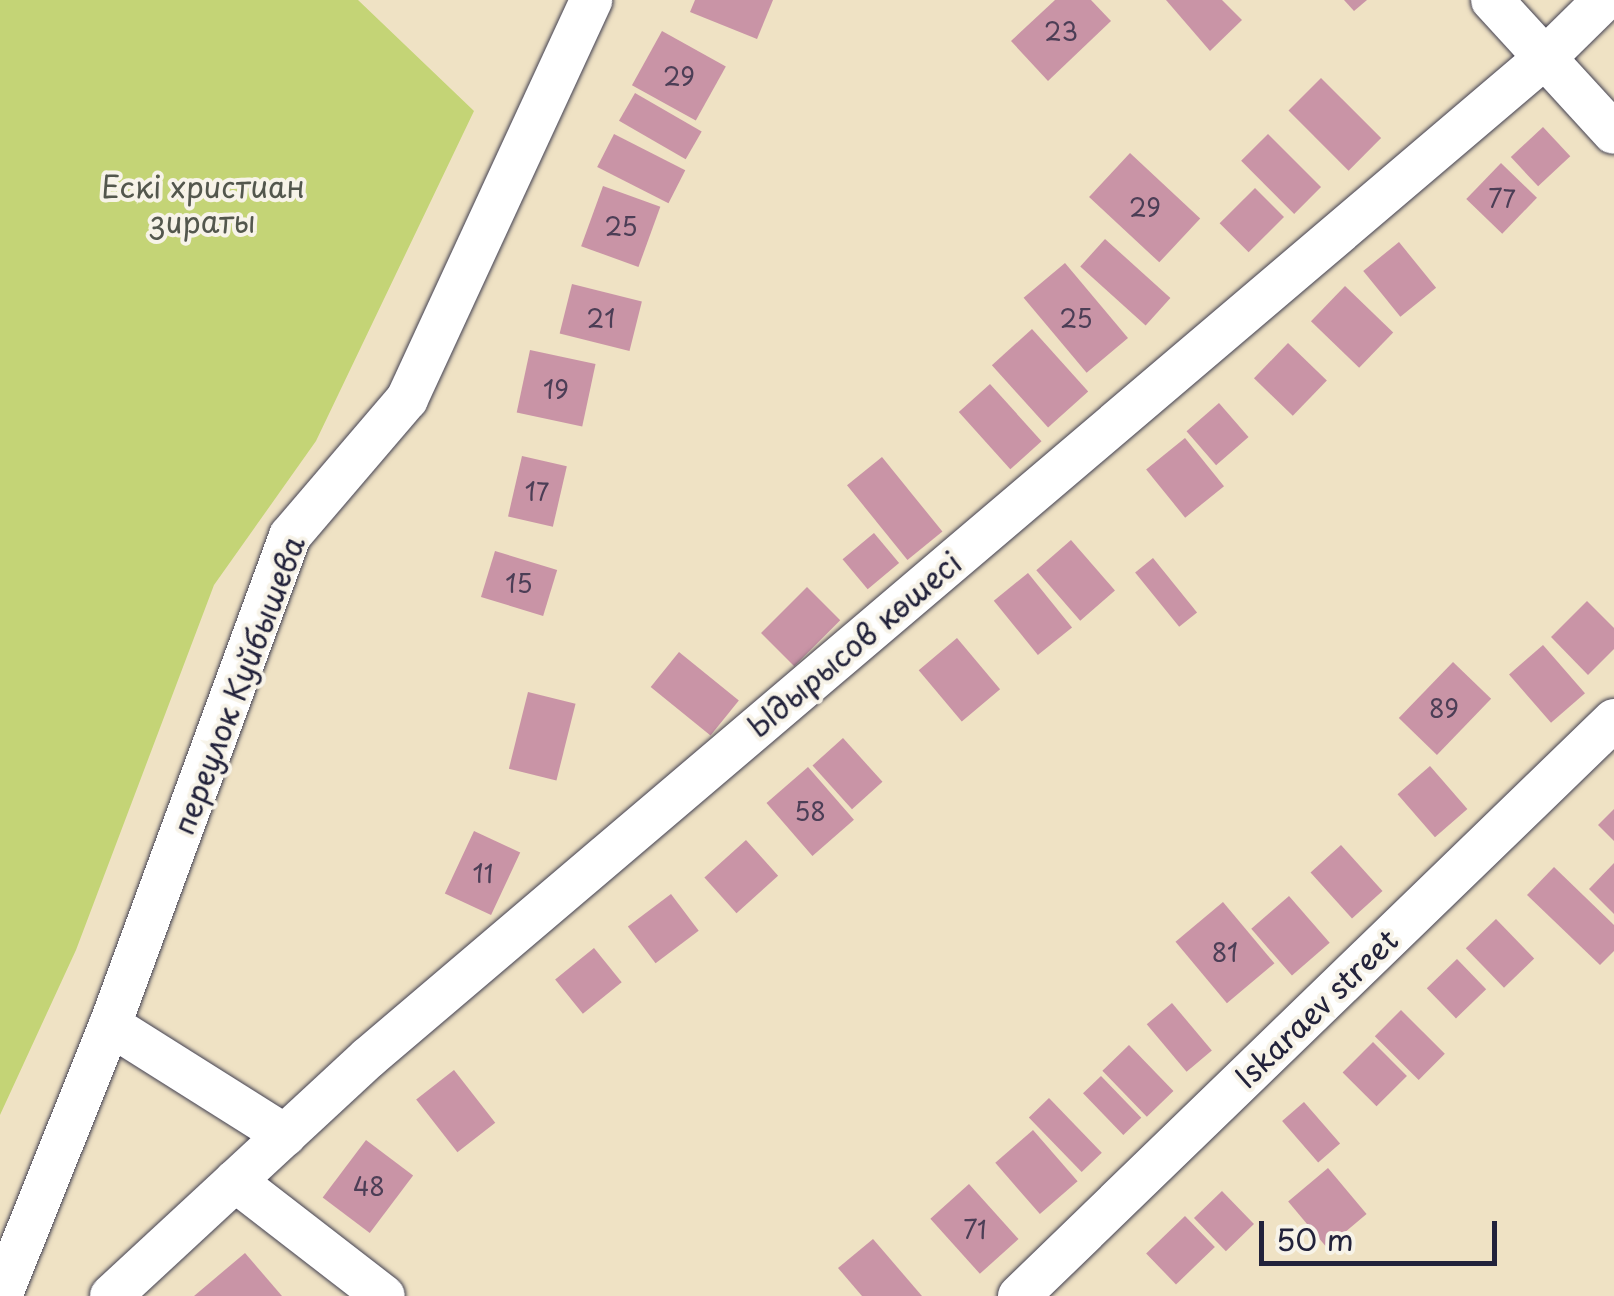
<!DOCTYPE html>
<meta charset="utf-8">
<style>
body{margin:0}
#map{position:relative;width:1614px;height:1296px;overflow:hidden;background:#efe2c4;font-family:"Playpen Sans",sans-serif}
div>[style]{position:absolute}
.green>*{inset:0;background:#c4d476}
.building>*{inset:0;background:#c994a6;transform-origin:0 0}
.roads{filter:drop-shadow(0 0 2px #413f50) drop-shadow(0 0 2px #413f50)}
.minor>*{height:42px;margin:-21px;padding:0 21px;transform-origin:21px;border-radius:21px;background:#fff}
span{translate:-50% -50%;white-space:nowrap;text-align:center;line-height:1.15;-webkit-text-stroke:8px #f7f3e8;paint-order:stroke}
.number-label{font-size:25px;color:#4c3e56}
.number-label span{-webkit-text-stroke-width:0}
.park-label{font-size:30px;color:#53574d}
.street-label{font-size:30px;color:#22223b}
.scale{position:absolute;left:1259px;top:1221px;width:238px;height:45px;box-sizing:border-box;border:5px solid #22223b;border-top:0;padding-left:12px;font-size:30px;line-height:35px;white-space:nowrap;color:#22223b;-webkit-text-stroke:8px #f7f3e8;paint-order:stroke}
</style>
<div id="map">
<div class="green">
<div style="clip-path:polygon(0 0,358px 0,474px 111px,316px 441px,214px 585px,76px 950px,0 1115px)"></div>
</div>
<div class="building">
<div style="clip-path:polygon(695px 0,773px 0,757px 39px,690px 12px)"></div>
<div style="clip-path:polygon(1055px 0,1091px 0,1111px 21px,1048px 81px,1011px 41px)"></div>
<div style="clip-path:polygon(1166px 0,1222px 0,1242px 20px,1210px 51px)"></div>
<div style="clip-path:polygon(1344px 0,1367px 0,1354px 11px)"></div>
<div style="left:662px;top:31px;width:73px;height:62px;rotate:29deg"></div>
<div style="left:1321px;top:78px;width:85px;height:46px;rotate:45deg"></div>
<div style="left:635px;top:93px;width:77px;height:32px;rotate:30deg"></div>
<div style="left:1543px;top:127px;width:40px;height:44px;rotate:47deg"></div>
<div style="left:614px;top:134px;width:80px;height:37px;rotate:27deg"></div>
<div style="left:1268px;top:134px;width:75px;height:38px;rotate:45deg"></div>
<div style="left:1130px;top:153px;width:96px;height:60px;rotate:43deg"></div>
<div style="left:1501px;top:163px;width:50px;height:50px;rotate:44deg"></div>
<div style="left:603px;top:186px;width:61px;height:64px;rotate:20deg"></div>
<div style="left:1255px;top:188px;width:41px;height:50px;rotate:45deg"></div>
<div style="left:1105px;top:239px;width:88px;height:37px;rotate:42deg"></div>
<div style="left:1399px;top:242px;width:59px;height:46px;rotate:51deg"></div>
<div style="left:1065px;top:263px;width:98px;height:54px;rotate:50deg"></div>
<div style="left:572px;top:284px;width:72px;height:51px;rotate:14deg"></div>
<div style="left:1345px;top:286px;width:67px;height:49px;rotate:44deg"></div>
<div style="left:1032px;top:329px;width:84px;height:54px;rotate:48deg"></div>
<div style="left:1288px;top:343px;width:54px;height:49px;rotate:44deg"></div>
<div style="left:530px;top:350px;width:67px;height:64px;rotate:12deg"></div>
<div style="left:990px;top:384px;width:77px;height:42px;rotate:48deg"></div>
<div style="left:1219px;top:403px;width:45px;height:43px;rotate:49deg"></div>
<div style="left:1185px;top:438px;width:62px;height:50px;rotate:51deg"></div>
<div style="left:522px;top:456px;width:46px;height:62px;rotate:13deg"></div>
<div style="left:882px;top:457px;width:96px;height:45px;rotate:51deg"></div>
<div style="left:874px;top:533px;width:39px;height:41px;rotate:50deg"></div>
<div style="left:1071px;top:540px;width:67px;height:46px;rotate:49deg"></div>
<div style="left:495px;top:551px;width:65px;height:48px;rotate:17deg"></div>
<div style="left:1153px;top:558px;width:70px;height:23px;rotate:51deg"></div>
<div style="left:1028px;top:573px;width:70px;height:44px;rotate:51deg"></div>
<div style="left:807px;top:587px;width:47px;height:65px;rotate:45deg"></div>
<div style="clip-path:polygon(1587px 601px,1614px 628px,1614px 649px,1588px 675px,1551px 637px)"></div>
<div style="left:957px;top:638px;width:67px;height:50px;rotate:50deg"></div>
<div style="left:1543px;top:645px;width:64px;height:45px;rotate:49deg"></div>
<div style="left:679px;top:652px;width:77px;height:45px;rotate:39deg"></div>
<div style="left:1453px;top:662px;width:53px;height:78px;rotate:44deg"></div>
<div style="left:528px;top:692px;width:49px;height:79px;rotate:14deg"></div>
<div style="left:843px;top:738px;width:59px;height:41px;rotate:48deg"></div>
<div style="left:1430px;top:766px;width:57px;height:43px;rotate:49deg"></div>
<div style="left:808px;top:767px;width:70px;height:55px;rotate:49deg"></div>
<div style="clip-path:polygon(1614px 809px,1614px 841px,1598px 825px)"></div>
<div style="left:474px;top:831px;width:51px;height:69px;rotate:25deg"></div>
<div style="left:746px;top:840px;width:48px;height:56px;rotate:48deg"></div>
<div style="left:1341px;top:845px;width:62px;height:41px;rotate:48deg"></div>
<div style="clip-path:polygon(1614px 863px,1614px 914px,1589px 889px)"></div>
<div style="clip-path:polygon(1554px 867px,1614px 925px,1614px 951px,1600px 965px,1527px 895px)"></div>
<div style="left:671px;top:894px;width:46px;height:54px;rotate:53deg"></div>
<div style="left:1289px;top:896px;width:62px;height:50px;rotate:49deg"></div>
<div style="left:1223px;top:902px;width:80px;height:62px;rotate:50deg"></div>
<div style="left:1496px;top:919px;width:55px;height:42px;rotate:46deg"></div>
<div style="left:594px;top:948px;width:44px;height:50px;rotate:51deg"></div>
<div style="left:1457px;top:959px;width:42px;height:42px;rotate:46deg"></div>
<div style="left:1172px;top:1003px;width:62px;height:33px;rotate:50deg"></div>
<div style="left:1401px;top:1010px;width:62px;height:37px;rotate:45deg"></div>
<div style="left:1373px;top:1042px;width:48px;height:43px;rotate:45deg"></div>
<div style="left:1129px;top:1045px;width:64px;height:37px;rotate:46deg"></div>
<div style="left:454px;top:1070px;width:67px;height:48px;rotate:52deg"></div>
<div style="left:1101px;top:1076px;width:58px;height:25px;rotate:46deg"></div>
<div style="left:1049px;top:1098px;width:76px;height:28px;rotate:46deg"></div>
<div style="left:1304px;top:1102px;width:55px;height:29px;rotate:49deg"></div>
<div style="left:1033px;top:1130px;width:68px;height:50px;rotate:49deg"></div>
<div style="left:366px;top:1140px;width:59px;height:72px;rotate:37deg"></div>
<div style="left:1328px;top:1168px;width:60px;height:52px;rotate:50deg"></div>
<div style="left:969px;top:1184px;width:74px;height:52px;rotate:48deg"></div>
<div style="left:1222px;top:1191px;width:46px;height:39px;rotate:46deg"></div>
<div style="left:1185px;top:1216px;width:43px;height:54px;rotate:46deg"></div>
<div style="clip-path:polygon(873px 1239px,922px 1296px,862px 1296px,838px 1268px)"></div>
<div style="clip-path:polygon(245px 1253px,282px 1296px,194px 1296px)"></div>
</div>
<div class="roads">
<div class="minor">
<div style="left:1492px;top:0;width:180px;rotate:47.5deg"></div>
<div style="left:110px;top:1025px;width:207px;rotate:32.2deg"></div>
<div style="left:235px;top:1181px;width:188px;rotate:37.7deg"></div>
<div style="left:1px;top:1296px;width:292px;rotate:-68.1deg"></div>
<div style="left:110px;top:1025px;width:521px;rotate:-69.79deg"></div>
<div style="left:290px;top:536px;width:180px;rotate:-49.5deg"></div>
<div style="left:407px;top:399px;width:439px;rotate:-65.2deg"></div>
<div style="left:111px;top:1296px;width:350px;rotate:-42.8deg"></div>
<div style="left:368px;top:1058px;width:1546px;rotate:-40.36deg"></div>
<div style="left:1546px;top:57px;width:81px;rotate:-44.5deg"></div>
<div style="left:1019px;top:1296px;width:828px;rotate:-44.07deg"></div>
</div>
</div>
<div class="number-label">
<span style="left:1061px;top:31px">23</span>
<span style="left:679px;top:76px">29</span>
<span style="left:1502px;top:198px">77</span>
<span style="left:1145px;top:207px">29</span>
<span style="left:621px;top:226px">25</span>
<span style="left:601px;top:318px">21</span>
<span style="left:1076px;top:318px">25</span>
<span style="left:556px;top:389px">19</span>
<span style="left:537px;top:491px">17</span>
<span style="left:519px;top:583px">15</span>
<span style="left:1444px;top:708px">89</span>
<span style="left:810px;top:811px">58</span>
<span style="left:483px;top:873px">11</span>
<span style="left:1225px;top:952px">81</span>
<span style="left:369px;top:1186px">48</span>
<span style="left:975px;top:1229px">71</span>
</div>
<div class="park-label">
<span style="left:203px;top:203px">Ескі христиан<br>зираты</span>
</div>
<div class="street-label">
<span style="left:854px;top:644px;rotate:-40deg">Ыдырысов көшесі</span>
<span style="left:238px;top:685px;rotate:-69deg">переулок Куйбышева</span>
<span style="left:1316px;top:1008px;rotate:-44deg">Iskaraev street</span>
</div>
<div class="scale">50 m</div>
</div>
